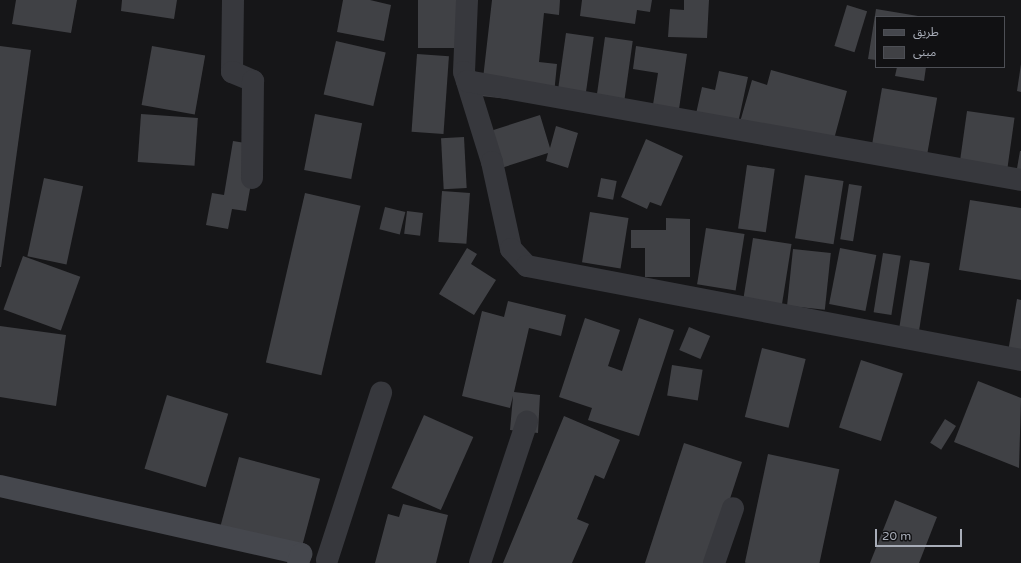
<!DOCTYPE html>
<meta charset="utf-8">
<style>
body{margin:0}
#map{position:relative;width:1021px;height:563px;overflow:hidden;background:#161618;font-family:"Varela Round","Noto Sans Arabic",sans-serif}
div>[style]{position:absolute}
.building>*{inset:0;background:#404145;transform-origin:0 0}
.street>*{height:22px;margin:-11px;padding:0 11px;transform-origin:11px;border-radius:11px;background:#37383d}
.secondary>*{height:22px;margin:-11px;padding:0 11px;transform-origin:11px;border-radius:11px;background:#45474d}
span{translate:-50% -50%;white-space:nowrap;text-align:center;line-height:1.15;-webkit-text-stroke:3px #111113;paint-order:stroke}
.legend{position:absolute;left:875px;top:16px;width:130px;height:52px;box-sizing:border-box;background:#111113;border:1px solid #4d4f55;margin:0;padding:5px 7px;list-style:none;font-size:12px;color:#a8adb8}
.legend li{display:flex;align-items:center;gap:8px;height:20px}
.legend b{width:20px;border:1px solid #4d4f55}
.scale{position:absolute;left:875px;top:529px;width:87px;height:18px;box-sizing:border-box;border:2px solid #a8adb8;border-top:0;padding-left:5px;font-size:12px;line-height:14px;white-space:nowrap;color:#a8adb8;-webkit-text-stroke:3px #111113;paint-order:stroke}
</style>
<div id="map">
<div class="building">
<div style="clip-path:polygon(16px 0,77px 0,71px 33px,12px 24px)"></div>
<div style="clip-path:polygon(122px 0,177px 0,174px 19px,121px 11px)"></div>
<div style="clip-path:polygon(343px 0,370px 0,391px 5px,384px 41px,337px 32px)"></div>
<div style="left:418px;top:0;width:41px;height:48px"></div>
<div style="clip-path:polygon(492px 0,560px 0,559px 15px,544px 13px,539px 62px,557px 64px,553px 104px,481px 96px)"></div>
<div style="clip-path:polygon(582px 0,652px 0,650px 12px,637px 10px,635px 24px,580px 16px)"></div>
<div style="clip-path:polygon(684px 0,709px 0,707px 38px,668px 37px,670px 9px,684px 10px)"></div>
<div style="left:847px;top:5px;width:21px;height:43px;rotate:17deg"></div>
<div style="clip-path:polygon(876px 9px,918px 16px,876px 17px,876px 60px,868px 59px)"></div>
<div style="left:566px;top:33px;width:28px;height:71px;rotate:8deg"></div>
<div style="left:605px;top:37px;width:28px;height:74px;rotate:8deg"></div>
<div style="left:336px;top:41px;width:51px;height:55px;rotate:13deg"></div>
<div style="clip-path:polygon(0 46px,31px 50px,1px 267px,0 267px)"></div>
<div style="left:152px;top:46px;width:54px;height:60px;rotate:10deg"></div>
<div style="clip-path:polygon(636px 46px,687px 54px,678px 116px,652px 111px,658px 73px,633px 69px)"></div>
<div style="left:417px;top:54px;width:32px;height:78px;rotate:4deg"></div>
<div style="clip-path:polygon(1021px 64px,1021px 92px,1017px 91px)"></div>
<div style="clip-path:polygon(897px 67px,926px 67px,924px 81px,895px 76px)"></div>
<div style="clip-path:polygon(771px 70px,847px 91px,830px 154px,738px 129px,752px 80px,767px 85px)"></div>
<div style="clip-path:polygon(719px 71px,748px 77px,735px 137px,693px 127px,702px 87px,715px 90px)"></div>
<div style="left:882px;top:88px;width:56px;height:73px;rotate:10deg"></div>
<div style="left:967px;top:111px;width:48px;height:62px;rotate:8deg"></div>
<div style="left:141px;top:114px;width:57px;height:48px;rotate:4deg"></div>
<div style="left:315px;top:114px;width:48px;height:57px;rotate:11deg"></div>
<div style="clip-path:polygon(540px 115px,550px 148px,556px 126px,578px 133px,568px 168px,546px 161px,548px 153px,495px 170px,484px 133px)"></div>
<div style="left:464px;top:137px;width:51px;height:23px;rotate:87deg"></div>
<div style="clip-path:polygon(646px 139px,683px 156px,661px 206px,650px 202px,647px 209px,621px 197px)"></div>
<div style="clip-path:polygon(233px 141px,258px 145px,246px 211px,232px 209px,228px 229px,206px 225px,212px 193px,224px 195px)"></div>
<div style="clip-path:polygon(1020px 151px,1021px 151px,1021px 187px,1014px 186px)"></div>
<div style="left:747px;top:165px;width:28px;height:64px;rotate:8deg"></div>
<div style="left:805px;top:175px;width:39px;height:64px;rotate:9deg"></div>
<div style="left:44px;top:178px;width:40px;height:80px;rotate:12deg"></div>
<div style="left:601px;top:178px;width:16px;height:19px;rotate:11deg"></div>
<div style="left:849px;top:184px;width:13px;height:56px;rotate:9deg"></div>
<div style="left:442px;top:191px;width:28px;height:51px;rotate:4deg"></div>
<div style="left:305px;top:193px;width:57px;height:174px;rotate:13deg"></div>
<div style="clip-path:polygon(970px 200px,1021px 208px,1021px 280px,959px 270px)"></div>
<div style="left:385px;top:207px;width:21px;height:23px;rotate:14deg"></div>
<div style="left:407px;top:211px;width:16px;height:23px;rotate:7deg"></div>
<div style="left:590px;top:212px;width:39px;height:51px;rotate:9deg"></div>
<div style="clip-path:polygon(666px 218px,690px 219px,690px 277px,645px 277px,645px 248px,631px 248px,631px 230px,666px 230px)"></div>
<div style="left:706px;top:228px;width:39px;height:57px;rotate:9deg"></div>
<div style="left:753px;top:238px;width:39px;height:65px;rotate:9deg"></div>
<div style="clip-path:polygon(467px 248px,477px 254px,471px 264px,496px 280px,474px 315px,439px 294px)"></div>
<div style="left:840px;top:248px;width:37px;height:57px;rotate:11deg"></div>
<div style="left:793px;top:249px;width:38px;height:57px;rotate:6deg"></div>
<div style="left:883px;top:253px;width:18px;height:60px;rotate:9deg"></div>
<div style="left:23px;top:256px;width:61px;height:57px;rotate:20deg"></div>
<div style="left:910px;top:260px;width:20px;height:68px;rotate:9deg"></div>
<div style="clip-path:polygon(1017px 299px,1021px 300px,1021px 354px,1008px 352px)"></div>
<div style="clip-path:polygon(508px 301px,566px 315px,561px 336px,529px 328px,514px 392px,540px 395px,538px 433px,510px 430px,513px 396px,510px 408px,462px 396px,482px 311px,504px 317px)"></div>
<div style="clip-path:polygon(585px 318px,620px 330px,608px 366px,622px 371px,639px 318px,674px 330px,639px 436px,588px 420px,592px 408px,559px 397px)"></div>
<div style="clip-path:polygon(0 326px,66px 335px,56px 406px,0 397px)"></div>
<div style="left:689px;top:327px;width:23px;height:25px;rotate:23deg"></div>
<div style="left:762px;top:348px;width:45px;height:71px;rotate:14deg"></div>
<div style="left:861px;top:360px;width:44px;height:71px;rotate:18deg"></div>
<div style="left:672px;top:365px;width:31px;height:31px;rotate:9deg"></div>
<div style="clip-path:polygon(978px 381px,1021px 398px,1019px 468px,954px 442px)"></div>
<div style="left:167px;top:395px;width:64px;height:77px;rotate:17deg"></div>
<div style="left:424px;top:415px;width:54px;height:80px;rotate:24deg"></div>
<div style="clip-path:polygon(564px 416px,620px 440px,604px 479px,595px 475px,577px 519px,589px 524px,572px 563px,503px 563px)"></div>
<div style="left:945px;top:419px;width:13px;height:28px;rotate:32deg"></div>
<div style="clip-path:polygon(684px 443px,742px 462px,709px 563px,645px 563px)"></div>
<div style="left:768px;top:454px;width:73px;height:111px;rotate:12deg"></div>
<div style="left:239px;top:457px;width:84px;height:81px;rotate:15deg"></div>
<div style="clip-path:polygon(895px 500px,937px 517px,919px 563px,870px 563px)"></div>
<div style="clip-path:polygon(403px 504px,448px 515px,436px 563px,375px 563px,388px 514px,399px 517px)"></div>
</div>
<div class="street">
<div style="left:233px;top:0;width:72px;rotate:90.8deg"></div>
<div style="left:232px;top:72px;width:23px;rotate:23deg"></div>
<div style="left:253px;top:81px;width:97px;rotate:90.6deg"></div>
<div style="left:467px;top:0;width:72px;rotate:92.4deg"></div>
<div style="left:464px;top:72px;width:94px;rotate:72.7deg"></div>
<div style="left:492px;top:162px;width:89px;rotate:77.7deg"></div>
<div style="left:511px;top:249px;width:23px;rotate:47deg"></div>
<div style="left:527px;top:266px;width:503px;rotate:10.77deg"></div>
<div style="left:467px;top:81px;width:563px;rotate:10.13deg"></div>
<div style="left:327px;top:560px;width:176px;rotate:-72.1deg"></div>
<div style="left:480px;top:563px;width:149px;rotate:-71.6deg"></div>
<div style="left:714px;top:563px;width:58px;rotate:-70.9deg"></div>
</div>
<div class="secondary">
<div style="left:0;top:486px;width:309px;rotate:12.7deg"></div>
<div style="left:301px;top:554px;width:9px;rotate:108deg"></div>
</div>
<ul class="legend">
<li><b style="height:5px;background:#45474d"></b>طريق</li>
<li><b style="height:11px;background:#404145"></b>مبنى</li>
</ul>
<div class="scale">20 m</div>
</div>
